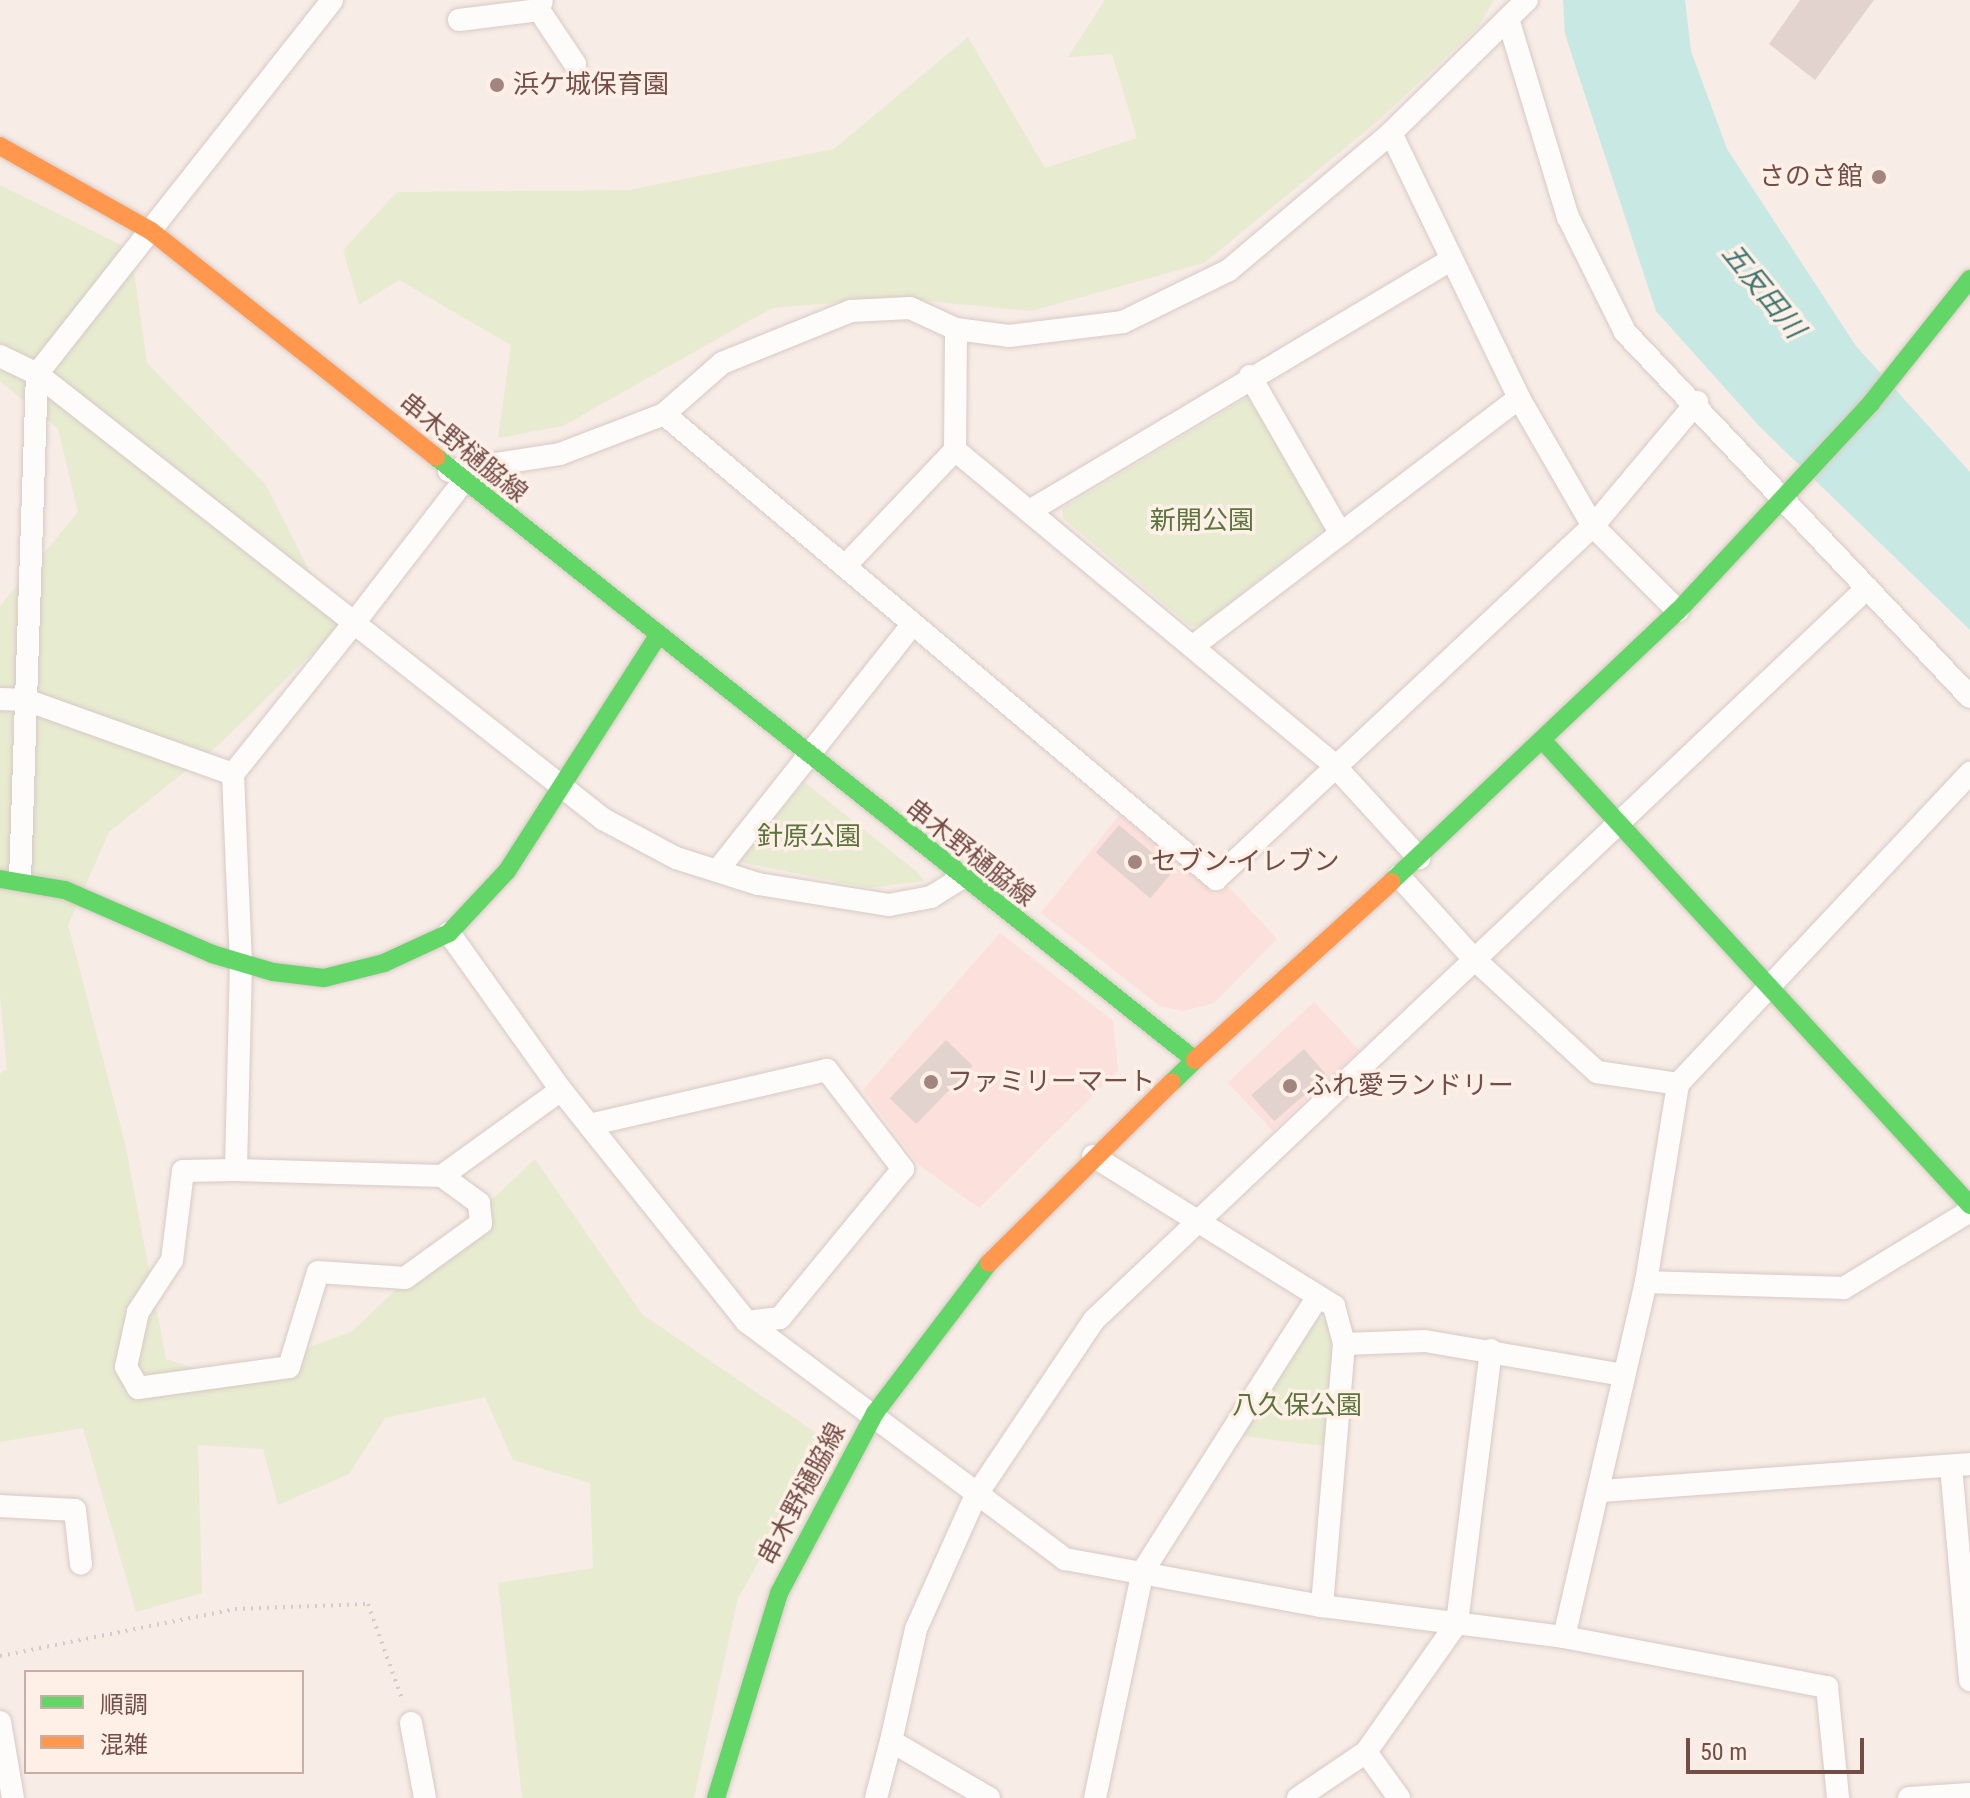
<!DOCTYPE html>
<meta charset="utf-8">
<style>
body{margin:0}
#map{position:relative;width:1970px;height:1798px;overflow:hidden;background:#f7ece6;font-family:"Roboto Condensed","Noto Sans JP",sans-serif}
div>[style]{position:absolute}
.commercial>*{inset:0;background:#fbe0dc;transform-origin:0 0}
.green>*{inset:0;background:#e7ebd0}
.water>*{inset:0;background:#c8e8e3}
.building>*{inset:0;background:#e3d3ce;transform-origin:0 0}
.path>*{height:4px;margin-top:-2px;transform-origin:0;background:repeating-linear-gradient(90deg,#d7cbc9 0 2px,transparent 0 8px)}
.roads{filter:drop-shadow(0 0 2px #d8c9c5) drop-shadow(0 0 2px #d8c9c5)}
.street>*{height:22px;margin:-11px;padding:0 11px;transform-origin:11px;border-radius:11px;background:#fefcfb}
.fast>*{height:18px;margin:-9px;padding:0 9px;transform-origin:9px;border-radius:9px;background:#63d668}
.slow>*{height:18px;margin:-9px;padding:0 9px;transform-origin:9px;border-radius:9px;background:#ff974d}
.dots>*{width:22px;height:22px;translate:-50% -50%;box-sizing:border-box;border:4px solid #fff0e7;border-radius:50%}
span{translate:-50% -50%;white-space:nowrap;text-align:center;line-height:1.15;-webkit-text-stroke:7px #fff0e7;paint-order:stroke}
.poi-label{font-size:26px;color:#744d47}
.left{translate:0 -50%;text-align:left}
.right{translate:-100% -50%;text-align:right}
.street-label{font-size:26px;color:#744d47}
.park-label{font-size:26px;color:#59743c}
.water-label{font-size:28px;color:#387470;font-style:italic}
.legend{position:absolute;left:24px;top:1670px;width:280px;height:104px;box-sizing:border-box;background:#fff0e7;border:2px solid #c7afa7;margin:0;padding:10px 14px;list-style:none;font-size:24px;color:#744d47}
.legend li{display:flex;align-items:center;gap:16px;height:40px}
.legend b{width:40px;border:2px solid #c7afa7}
.scale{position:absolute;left:1686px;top:1738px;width:178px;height:36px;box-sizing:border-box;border:4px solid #744d47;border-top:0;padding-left:10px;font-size:24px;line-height:28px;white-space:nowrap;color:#744d47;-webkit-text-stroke:6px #fff0e7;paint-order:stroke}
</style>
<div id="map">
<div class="commercial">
<div style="clip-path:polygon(1121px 813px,1216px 895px,1228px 886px,1277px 939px,1214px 1003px,1184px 1011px,1160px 1006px,1041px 913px)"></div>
<div style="clip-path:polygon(1000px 933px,1113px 1021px,1118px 1071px,979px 1208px,919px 1165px,863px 1090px)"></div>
<div style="left:1314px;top:1002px;width:66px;height:118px;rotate:47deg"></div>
</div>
<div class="green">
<div style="clip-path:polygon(1105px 0,1494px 0,1478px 27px,1378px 121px,1204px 263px,1031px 311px,894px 298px,772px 308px,563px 426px,498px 438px,511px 345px,399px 280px,359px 305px,343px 250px,397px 192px,629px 190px,834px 149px,968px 37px,1045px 168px,1137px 138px,1112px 54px,1068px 57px)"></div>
<div style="clip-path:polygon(0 185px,131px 250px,147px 363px,266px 485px,338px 628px,221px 743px,109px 832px,68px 925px,125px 1143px,166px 1359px,224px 1378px,351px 1332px,535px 1159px,643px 1315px,828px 1441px,738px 1598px,694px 1798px,522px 1798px,498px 1583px,593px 1568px,590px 1483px,513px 1460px,485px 1397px,385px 1418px,349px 1474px,278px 1505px,263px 1449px,198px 1445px,202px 1593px,136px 1612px,83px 1428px,0 1442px,0 1074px,7px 1069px,0 996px,0 606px,78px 512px,58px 429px,0 381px)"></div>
<div style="clip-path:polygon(1248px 397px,1326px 527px,1201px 626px,1190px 626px,1063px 518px,1063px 508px)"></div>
<div style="clip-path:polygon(804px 782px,916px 871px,925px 881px,870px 888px,739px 862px)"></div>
<div style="clip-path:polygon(1312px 1314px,1328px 1321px,1336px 1387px,1329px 1440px,1324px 1446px,1242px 1436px)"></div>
</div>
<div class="water">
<div style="clip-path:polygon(1563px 0,1685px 0,1691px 51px,1727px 149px,1856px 346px,1970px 472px,1970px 630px,1760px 427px,1656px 311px,1565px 34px)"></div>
</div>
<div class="building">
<div style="clip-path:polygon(1800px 0,1874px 0,1815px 80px,1769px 44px)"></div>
<div style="left:1119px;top:825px;width:71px;height:36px;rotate:40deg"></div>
<div style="left:946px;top:1040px;width:37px;height:81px;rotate:44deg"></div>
<div style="left:1304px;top:1049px;width:35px;height:70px;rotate:49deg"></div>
</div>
<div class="path">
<div style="left:0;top:1656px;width:240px;rotate:-11.3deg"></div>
<div style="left:235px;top:1609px;width:133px;rotate:-2.2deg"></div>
<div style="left:368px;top:1604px;width:104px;rotate:70.3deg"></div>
</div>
<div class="roads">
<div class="street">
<div style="left:539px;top:10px;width:65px;rotate:56.3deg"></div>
<div style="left:459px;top:20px;width:81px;rotate:-7.1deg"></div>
<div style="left:539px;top:10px;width:10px;rotate:-73deg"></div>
<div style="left:1509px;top:22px;width:204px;rotate:73.2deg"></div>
<div style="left:1568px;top:217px;width:128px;rotate:63.6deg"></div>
<div style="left:1625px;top:332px;width:502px;rotate:46.61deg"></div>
<div style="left:1391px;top:133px;width:294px;rotate:64.2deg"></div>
<div style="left:1519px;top:398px;width:148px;rotate:60deg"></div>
<div style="left:1593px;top:526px;width:120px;rotate:45deg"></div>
<div style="left:0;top:356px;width:41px;rotate:25.9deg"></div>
<div style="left:37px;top:374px;width:476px;rotate:-51.7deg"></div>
<div style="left:37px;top:374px;width:403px;rotate:38.1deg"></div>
<div style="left:354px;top:623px;width:193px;rotate:128.7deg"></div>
<div style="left:233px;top:774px;width:189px;rotate:87.6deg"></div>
<div style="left:241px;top:963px;width:207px;rotate:91.4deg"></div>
<div style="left:236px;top:1170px;width:206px;rotate:1.7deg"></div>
<div style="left:442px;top:1176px;width:147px;rotate:-35.9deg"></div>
<div style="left:1250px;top:376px;width:182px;rotate:60.1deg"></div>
<div style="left:664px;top:414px;width:722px;rotate:40.11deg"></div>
<div style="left:1216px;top:879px;width:516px;rotate:-43.12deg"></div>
<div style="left:1593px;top:526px;width:162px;rotate:-50deg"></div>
<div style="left:955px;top:450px;width:494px;rotate:39.7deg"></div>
<div style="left:1335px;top:766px;width:125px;rotate:47.6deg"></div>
<div style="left:449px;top:471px;width:112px;rotate:-8.7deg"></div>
<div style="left:560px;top:454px;width:111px;rotate:-21deg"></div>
<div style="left:664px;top:414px;width:77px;rotate:-41.3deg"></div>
<div style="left:722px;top:363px;width:139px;rotate:-22deg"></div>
<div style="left:851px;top:311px;width:59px;rotate:-2.9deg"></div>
<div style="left:910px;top:308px;width:51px;rotate:24.5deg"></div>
<div style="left:956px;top:329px;width:53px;rotate:7.5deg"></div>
<div style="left:1009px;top:336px;width:115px;rotate:-7deg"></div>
<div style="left:1123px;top:322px;width:118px;rotate:-26.1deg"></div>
<div style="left:1229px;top:270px;width:212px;rotate:-40.2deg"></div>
<div style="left:1391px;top:133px;width:190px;rotate:-44.4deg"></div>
<div style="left:463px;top:482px;width:178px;rotate:127.7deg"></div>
<div style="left:354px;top:623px;width:317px;rotate:38.2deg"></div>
<div style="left:603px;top:819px;width:83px;rotate:28.1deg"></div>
<div style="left:676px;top:858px;width:86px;rotate:17.6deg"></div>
<div style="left:758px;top:884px;width:133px;rotate:9.1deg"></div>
<div style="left:889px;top:905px;width:43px;rotate:-10.8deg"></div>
<div style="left:931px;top:897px;width:34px;rotate:-32deg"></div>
<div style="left:1033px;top:509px;width:486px;rotate:-30.8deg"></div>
<div style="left:845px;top:566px;width:160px;rotate:-46.5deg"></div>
<div style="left:955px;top:450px;width:121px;rotate:-89.5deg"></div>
<div style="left:1196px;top:644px;width:406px;rotate:-37.3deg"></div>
<div style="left:0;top:699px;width:26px;rotate:2deg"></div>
<div style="left:26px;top:700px;width:220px;rotate:19.7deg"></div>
<div style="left:717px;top:871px;width:315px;rotate:-51.6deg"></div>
<div style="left:1399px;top:876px;width:109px;rotate:48deg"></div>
<div style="left:1472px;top:957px;width:170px;rotate:42.6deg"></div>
<div style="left:1597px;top:1072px;width:82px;rotate:8.4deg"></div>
<div style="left:20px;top:880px;width:506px;rotate:-88.08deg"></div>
<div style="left:449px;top:933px;width:193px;rotate:54.5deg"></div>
<div style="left:561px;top:1090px;width:45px;rotate:51.3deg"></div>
<div style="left:589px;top:1125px;width:253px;rotate:51.3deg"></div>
<div style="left:747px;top:1322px;width:33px;rotate:-7deg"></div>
<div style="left:780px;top:1318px;width:193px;rotate:-50.5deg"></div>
<div style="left:903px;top:1169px;width:125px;rotate:-127.5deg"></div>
<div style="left:827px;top:1070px;width:244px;rotate:167deg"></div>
<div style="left:1093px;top:1156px;width:284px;rotate:31.9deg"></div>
<div style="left:1334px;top:1306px;width:39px;rotate:75deg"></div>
<div style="left:1344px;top:1344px;width:263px;rotate:94.8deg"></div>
<div style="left:236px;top:1170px;width:53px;rotate:178.9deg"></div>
<div style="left:183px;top:1171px;width:90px;rotate:97deg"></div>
<div style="left:172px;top:1260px;width:62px;rotate:123.2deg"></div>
<div style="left:138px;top:1312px;width:56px;rotate:102.3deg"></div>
<div style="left:126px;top:1367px;width:24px;rotate:60deg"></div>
<div style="left:138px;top:1388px;width:152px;rotate:-7.9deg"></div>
<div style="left:289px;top:1367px;width:99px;rotate:-73deg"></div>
<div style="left:318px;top:1272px;width:87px;rotate:3.9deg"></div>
<div style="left:405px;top:1278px;width:94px;rotate:-35.9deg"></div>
<div style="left:481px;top:1223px;width:20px;rotate:-96deg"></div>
<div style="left:479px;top:1203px;width:46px;rotate:-143.9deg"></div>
<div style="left:1646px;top:1282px;width:198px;rotate:1.7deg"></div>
<div style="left:1844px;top:1288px;width:148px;rotate:-31.4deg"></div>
<div style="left:747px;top:1322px;width:397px;rotate:36.7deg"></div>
<div style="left:1065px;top:1559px;width:261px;rotate:10.4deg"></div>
<div style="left:1322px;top:1606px;width:244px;rotate:7.3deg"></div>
<div style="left:1564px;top:1637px;width:364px;rotate:-77deg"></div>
<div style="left:1646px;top:1282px;width:201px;rotate:-80.8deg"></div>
<div style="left:1678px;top:1084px;width:427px;rotate:-46.8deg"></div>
<div style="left:1344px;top:1344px;width:81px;rotate:-2.1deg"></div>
<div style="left:1425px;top:1341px;width:202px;rotate:9.7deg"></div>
<div style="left:1951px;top:1466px;width:215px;rotate:84.9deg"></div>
<div style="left:1602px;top:1491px;width:369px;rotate:-4.2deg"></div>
<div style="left:0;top:1506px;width:75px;rotate:3.1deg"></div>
<div style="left:75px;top:1510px;width:54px;rotate:83.7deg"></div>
<div style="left:1564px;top:1637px;width:268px;rotate:10.8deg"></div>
<div style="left:1827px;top:1687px;width:112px;rotate:84.3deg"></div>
<div style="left:0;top:1722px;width:77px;rotate:80.3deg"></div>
<div style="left:411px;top:1723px;width:76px;rotate:79.4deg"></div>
<div style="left:1366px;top:1752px;width:57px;rotate:54.3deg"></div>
<div style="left:876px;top:1798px;width:59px;rotate:-75.3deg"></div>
<div style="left:989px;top:1798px;width:113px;rotate:-149.8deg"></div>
<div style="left:891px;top:1741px;width:115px;rotate:-77.4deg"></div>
<div style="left:916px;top:1629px;width:145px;rotate:-65.9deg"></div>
<div style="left:975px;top:1497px;width:213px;rotate:-56.1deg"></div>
<div style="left:1094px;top:1320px;width:1065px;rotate:-43.44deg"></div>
<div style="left:1095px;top:1798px;width:232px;rotate:-78.1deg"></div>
<div style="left:1143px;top:1571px;width:322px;rotate:-57.5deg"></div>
<div style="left:1298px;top:1798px;width:82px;rotate:-34.1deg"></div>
<div style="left:1366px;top:1752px;width:158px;rotate:-54.8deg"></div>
<div style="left:1457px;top:1623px;width:275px;rotate:-82.9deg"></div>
<div style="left:1909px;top:1798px;width:61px;rotate:-3.8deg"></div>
</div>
<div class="fast">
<div style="left:436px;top:457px;width:969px;rotate:38.47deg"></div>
<div style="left:1195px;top:1060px;width:32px;rotate:136deg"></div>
<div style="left:1545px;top:743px;width:628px;rotate:47.39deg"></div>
<div style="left:0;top:879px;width:66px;rotate:9.6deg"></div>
<div style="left:65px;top:890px;width:160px;rotate:23.5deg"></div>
<div style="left:212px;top:954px;width:64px;rotate:16.4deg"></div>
<div style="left:273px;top:972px;width:51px;rotate:6.7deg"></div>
<div style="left:324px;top:978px;width:62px;rotate:-14deg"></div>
<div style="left:384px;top:963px;width:72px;rotate:-24.8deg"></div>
<div style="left:449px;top:933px;width:85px;rotate:-46.9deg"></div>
<div style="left:507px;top:871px;width:278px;rotate:-57.3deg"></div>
<div style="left:1391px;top:882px;width:395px;rotate:-43.4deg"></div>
<div style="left:1678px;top:611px;width:284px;rotate:-47.1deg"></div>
<div style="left:1871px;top:403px;width:159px;rotate:-51.4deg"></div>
<div style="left:716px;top:1798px;width:214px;rotate:-72.9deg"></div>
<div style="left:779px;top:1593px;width:204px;rotate:-61.9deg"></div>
<div style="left:875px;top:1413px;width:188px;rotate:-52.8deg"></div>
</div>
<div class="slow">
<div style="left:0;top:146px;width:173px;rotate:29.4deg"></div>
<div style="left:151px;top:231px;width:364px;rotate:38.4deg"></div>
<div style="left:1195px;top:1060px;width:265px;rotate:-42.2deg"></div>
<div style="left:989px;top:1263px;width:257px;rotate:-44.7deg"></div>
</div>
</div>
<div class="dots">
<div style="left:497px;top:85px;background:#a2857f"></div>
<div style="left:1879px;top:177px;background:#a2857f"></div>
<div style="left:1135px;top:862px;background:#a2857f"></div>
<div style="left:931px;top:1082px;background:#a2857f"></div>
<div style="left:1290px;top:1086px;background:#a2857f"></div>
</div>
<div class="poi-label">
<span class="left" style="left:513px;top:85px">浜ケ城保育園</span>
<span class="right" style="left:1863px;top:177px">さのさ館</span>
<span class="left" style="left:1151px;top:862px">セブン-イレブン</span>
<span class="left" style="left:947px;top:1082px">ファミリーマート</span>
<span class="left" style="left:1306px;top:1086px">ふれ愛ランドリー</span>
</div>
<div class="street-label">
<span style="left:463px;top:448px;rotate:39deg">串木野樋脇線</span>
<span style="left:970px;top:853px;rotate:38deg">串木野樋脇線</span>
<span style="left:802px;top:1494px;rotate:-62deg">串木野樋脇線</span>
</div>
<div class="park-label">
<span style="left:1202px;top:521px">新開公園</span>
<span style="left:809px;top:837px">針原公園</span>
<span style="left:1297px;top:1406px">八久保公園</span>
</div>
<div class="water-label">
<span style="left:1763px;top:291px;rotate:51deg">五反田川</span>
</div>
<ul class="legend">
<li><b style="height:10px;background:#63d668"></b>順調</li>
<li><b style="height:10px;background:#ff974d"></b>混雑</li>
</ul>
<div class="scale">50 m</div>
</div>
